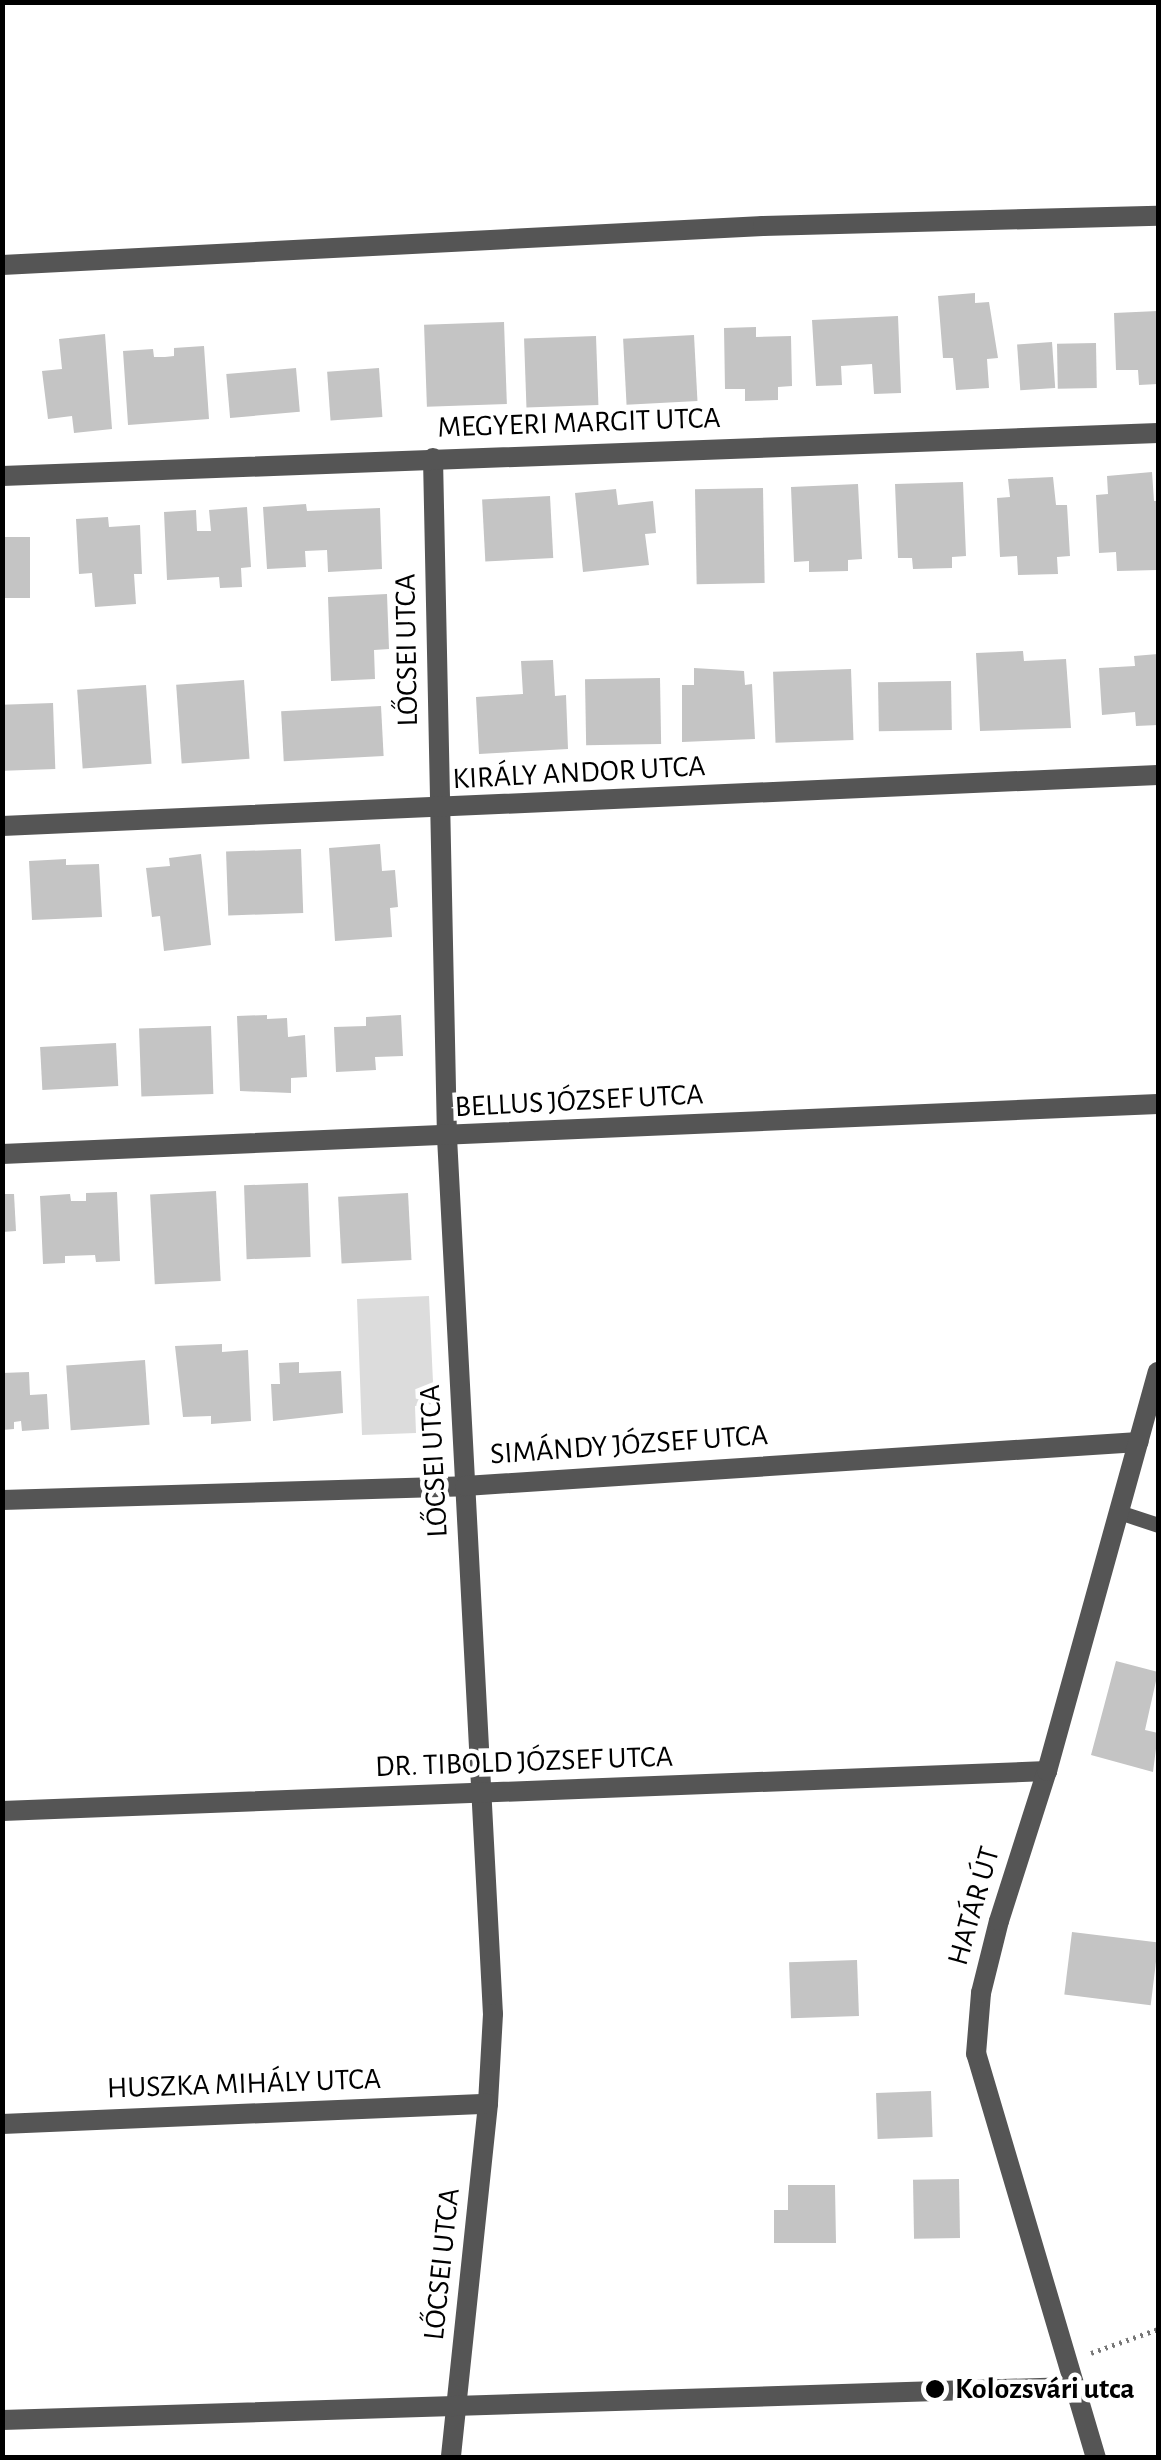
<!DOCTYPE html>
<meta charset="utf-8">
<style>
body{margin:0}
#map{position:relative;width:1161px;height:2460px;overflow:hidden;background:#fff;font-family:"Alegreya Sans",sans-serif}
div>[style]{position:absolute}
.green>*{inset:0;background:#dcdcdc}
.building>*{inset:0;background:#c4c4c4;transform-origin:0 0}
.path>*{height:5px;margin-top:-2.5px;transform-origin:0;background:repeating-linear-gradient(90deg,#777 0 2.5px,transparent 0 7.5px)}
.lane>*{height:15px;margin:-7.5px;padding:0 7.5px;transform-origin:7.5px;border-radius:7.5px;background:#555}
.street>*{height:20px;margin:-10px;padding:0 10px;transform-origin:10px;border-radius:10px;background:#555}
.dots>*{width:28px;height:28px;translate:-50% -50%;box-sizing:border-box;border:5px solid #fff;border-radius:50%}
span{translate:-50% -50%;white-space:nowrap;text-align:center;line-height:1.15;-webkit-text-stroke:9px #fff;paint-order:stroke}
.street-label{font-size:30px;color:#000}
.poi-label{font-size:30px;color:#000;font-weight:700}
.left{translate:0 -50%;text-align:left}
.frame{position:absolute;inset:0;border:5px solid #000;pointer-events:none}
</style>
<div id="map">
<div class="green">
<div style="clip-path:polygon(429px 1296px,434px 1404px,415px 1406px,416px 1433px,362px 1435px,357px 1299px)"></div>
</div>
<div class="building">
<div style="clip-path:polygon(975px 293px,975px 303px,989px 302px,998px 358px,987px 359px,989px 388px,956px 390px,953px 358px,943px 358px,938px 296px)"></div>
<div style="clip-path:polygon(1158px 311px,1158px 384px,1139px 385px,1138px 370px,1116px 370px,1114px 313px)"></div>
<div style="clip-path:polygon(898px 316px,901px 393px,874px 394px,872px 364px,841px 366px,842px 385px,816px 386px,812px 320px)"></div>
<div style="left:504px;top:322px;width:82px;height:80px;rotate:88deg"></div>
<div style="clip-path:polygon(756px 327px,756px 337px,791px 336px,792px 386px,778px 387px,778px 400px,745px 401px,745px 389px,725px 389px,724px 328px)"></div>
<div style="clip-path:polygon(105px 334px,112px 429px,74px 433px,72px 416px,48px 419px,42px 371px,62px 369px,59px 339px)"></div>
<div style="left:694px;top:335px;width:66px;height:71px;rotate:87deg"></div>
<div style="left:596px;top:336px;width:69px;height:72px;rotate:88deg"></div>
<div style="left:1052px;top:342px;width:46px;height:35px;rotate:86deg"></div>
<div style="left:1096px;top:343px;width:45px;height:39px;rotate:89deg"></div>
<div style="clip-path:polygon(204px 346px,209px 419px,128px 425px,123px 351px,153px 349px,154px 357px,165px 357px,174px 356px,174px 348px)"></div>
<div style="left:296px;top:368px;width:44px;height:70px;rotate:85deg"></div>
<div style="left:379px;top:368px;width:49px;height:52px;rotate:86deg"></div>
<div style="clip-path:polygon(1152px 472px,1154px 501px,1158px 501px,1157px 570px,1117px 571px,1116px 552px,1099px 553px,1096px 495px,1108px 494px,1107px 476px)"></div>
<div style="clip-path:polygon(1053px 477px,1056px 505px,1067px 505px,1070px 556px,1057px 557px,1058px 574px,1018px 575px,1017px 556px,1000px 557px,997px 498px,1010px 497px,1008px 479px)"></div>
<div style="clip-path:polygon(963px 482px,966px 556px,952px 557px,952px 568px,913px 569px,912px 558px,898px 558px,895px 484px)"></div>
<div style="clip-path:polygon(858px 484px,862px 559px,848px 560px,848px 571px,809px 572px,809px 561px,794px 562px,791px 487px)"></div>
<div style="left:763px;top:488px;width:95px;height:68px;rotate:89deg"></div>
<div style="clip-path:polygon(616px 489px,618px 505px,653px 501px,656px 533px,645px 534px,649px 565px,583px 572px,575px 493px)"></div>
<div style="left:550px;top:496px;width:62px;height:68px;rotate:87deg"></div>
<div style="clip-path:polygon(306px 504px,307px 511px,380px 508px,382px 569px,328px 572px,327px 550px,305px 551px,306px 567px,267px 569px,263px 507px)"></div>
<div style="clip-path:polygon(247px 507px,251px 567px,241px 568px,242px 587px,220px 588px,219px 577px,167px 580px,164px 512px,196px 510px,197px 531px,211px 531px,209px 510px)"></div>
<div style="clip-path:polygon(108px 517px,109px 527px,140px 525px,142px 574px,134px 574px,136px 604px,95px 607px,92px 573px,79px 574px,76px 519px)"></div>
<div style="left:2px;top:537px;width:28px;height:61px"></div>
<div style="clip-path:polygon(387px 594px,389px 649px,374px 650px,375px 679px,331px 681px,328px 597px)"></div>
<div style="clip-path:polygon(1023px 651px,1024px 661px,1066px 659px,1071px 728px,980px 731px,976px 653px)"></div>
<div style="clip-path:polygon(1158px 654px,1158px 725px,1136px 726px,1135px 712px,1102px 715px,1099px 668px,1135px 666px,1134px 656px)"></div>
<div style="clip-path:polygon(553px 660px,555px 696px,566px 695px,568px 749px,479px 754px,476px 697px,523px 694px,521px 661px)"></div>
<div style="clip-path:polygon(694px 668px,744px 671px,745px 685px,752px 684px,755px 739px,682px 742px,682px 685px,694px 685px)"></div>
<div style="left:851px;top:669px;width:71px;height:78px;rotate:88deg"></div>
<div style="left:660px;top:678px;width:66px;height:75px;rotate:89deg"></div>
<div style="left:244px;top:680px;width:79px;height:68px;rotate:86deg"></div>
<div style="left:951px;top:681px;width:49px;height:73px;rotate:89deg"></div>
<div style="left:146px;top:685px;width:79px;height:69px;rotate:86deg"></div>
<div style="left:53px;top:703px;width:66px;height:51px;rotate:88deg"></div>
<div style="left:381px;top:706px;width:50px;height:100px;rotate:87deg"></div>
<div style="clip-path:polygon(380px 844px,382px 871px,395px 870px,398px 907px,390px 908px,392px 937px,335px 941px,329px 848px)"></div>
<div style="left:301px;top:849px;width:64px;height:75px;rotate:88deg"></div>
<div style="clip-path:polygon(201px 854px,211px 945px,164px 951px,160px 916px,152px 917px,146px 868px,170px 866px,169px 858px)"></div>
<div style="clip-path:polygon(66px 859px,66px 865px,99px 864px,102px 917px,32px 920px,29px 861px)"></div>
<div style="clip-path:polygon(267px 1015px,267px 1019px,287px 1018px,288px 1037px,305px 1035px,307px 1077px,291px 1078px,291px 1093px,240px 1091px,237px 1016px)"></div>
<div style="clip-path:polygon(401px 1015px,403px 1056px,375px 1057px,376px 1070px,336px 1072px,334px 1027px,366px 1026px,366px 1017px)"></div>
<div style="left:211px;top:1026px;width:68px;height:72px;rotate:88deg"></div>
<div style="left:116px;top:1043px;width:43px;height:76px;rotate:87deg"></div>
<div style="left:308px;top:1183px;width:74px;height:64px;rotate:88deg"></div>
<div style="left:216px;top:1191px;width:90px;height:66px;rotate:87deg"></div>
<div style="clip-path:polygon(117px 1192px,120px 1261px,96px 1262px,95px 1255px,65px 1256px,65px 1263px,43px 1264px,40px 1196px,70px 1194px,71px 1201px,86px 1201px,86px 1193px)"></div>
<div style="left:408px;top:1193px;width:67px;height:70px;rotate:87deg"></div>
<div style="clip-path:polygon(2px 1194px,14px 1194px,16px 1231px,2px 1232px)"></div>
<div style="clip-path:polygon(222px 1344px,222px 1352px,248px 1350px,251px 1421px,211px 1424px,211px 1416px,183px 1417px,175px 1346px)"></div>
<div style="left:145px;top:1360px;width:65px;height:79px;rotate:86deg"></div>
<div style="clip-path:polygon(299px 1362px,299px 1373px,341px 1371px,343px 1413px,273px 1421px,271px 1384px,280px 1384px,279px 1363px)"></div>
<div style="clip-path:polygon(29px 1372px,30px 1395px,47px 1394px,49px 1429px,22px 1431px,21px 1421px,14px 1422px,14px 1429px,2px 1430px,2px 1373px)"></div>
<div style="clip-path:polygon(1116px 1661px,1158px 1672px,1145px 1730px,1158px 1733px,1153px 1772px,1091px 1755px)"></div>
<div style="left:1072px;top:1932px;width:87px;height:63px;rotate:7deg"></div>
<div style="left:857px;top:1960px;width:56px;height:68px;rotate:88deg"></div>
<div style="left:931px;top:2091px;width:46px;height:55px;rotate:88deg"></div>
<div style="left:959px;top:2179px;width:59px;height:46px;rotate:89deg"></div>
<div style="clip-path:polygon(788px 2185px,835px 2185px,836px 2243px,774px 2243px,774px 2210px,788px 2210px)"></div>
</div>
<div class="path">
<div style="left:1091px;top:2353px;width:71px;rotate:-19.7deg"></div>
</div>
<div class="lane">
<div style="left:1119px;top:1512px;width:41px;rotate:18.4deg"></div>
</div>
<div class="street">
<div style="left:2px;top:265px;width:762px;rotate:-2.93deg"></div>
<div style="left:763px;top:226px;width:395px;rotate:-1.5deg"></div>
<div style="left:433px;top:458px;width:679px;rotate:88.82deg"></div>
<div style="left:447px;top:1137px;width:878px;rotate:87deg"></div>
<div style="left:493px;top:2014px;width:90px;rotate:93.2deg"></div>
<div style="left:488px;top:2104px;width:356px;rotate:96deg"></div>
<div style="left:2px;top:476px;width:1157px;rotate:-2.13deg"></div>
<div style="left:2px;top:826px;width:1157px;rotate:-2.53deg"></div>
<div style="left:2px;top:1154px;width:1157px;rotate:-2.48deg"></div>
<div style="left:2px;top:1500px;width:463px;rotate:-1.7deg"></div>
<div style="left:465px;top:1486px;width:675px;rotate:-3.74deg"></div>
<div style="left:2px;top:1811px;width:1046px;rotate:-2.19deg"></div>
<div style="left:2px;top:2124px;width:486px;rotate:-2.4deg"></div>
<div style="left:2px;top:2420px;width:1071px;rotate:-1.77deg"></div>
<div style="left:1096px;top:2458px;width:421px;rotate:-106.5deg"></div>
<div style="left:976px;top:2054px;width:61px;rotate:-85.3deg"></div>
<div style="left:981px;top:1993px;width:74px;rotate:-76deg"></div>
<div style="left:999px;top:1921px;width:157px;rotate:-72.3deg"></div>
<div style="left:1047px;top:1771px;width:414px;rotate:-74.5deg"></div>
</div>
<div class="dots">
<div style="left:935px;top:2389px;background:#000"></div>
</div>
<div class="street-label">
<span style="left:579px;top:423px;rotate:-2deg">MEGYERI MARGIT UTCA</span>
<span style="left:407px;top:650px;rotate:-91deg">LŐCSEI UTCA</span>
<span style="left:579px;top:773px;rotate:-3deg">KIRÁLY ANDOR UTCA</span>
<span style="left:579px;top:1101px;rotate:-3deg">BELLUS JÓZSEF UTCA</span>
<span style="left:629px;top:1445px;rotate:-4deg">SIMÁNDY JÓZSEF UTCA</span>
<span style="left:434px;top:1461px;rotate:-93deg">LŐCSEI UTCA</span>
<span style="left:524px;top:1762px;rotate:-2deg">DR. TIBOLD JÓZSEF UTCA</span>
<span style="left:974px;top:1906px;rotate:-74deg">HATÁR ÚT</span>
<span style="left:244px;top:2084px;rotate:-2deg">HUSZKA MIHÁLY UTCA</span>
<span style="left:442px;top:2264px;rotate:-84deg">LŐCSEI UTCA</span>
</div>
<div class="poi-label">
<span class="left" style="left:955px;top:2389px">Kolozsvári utca</span>
</div>
<div class="frame"></div>
</div>
